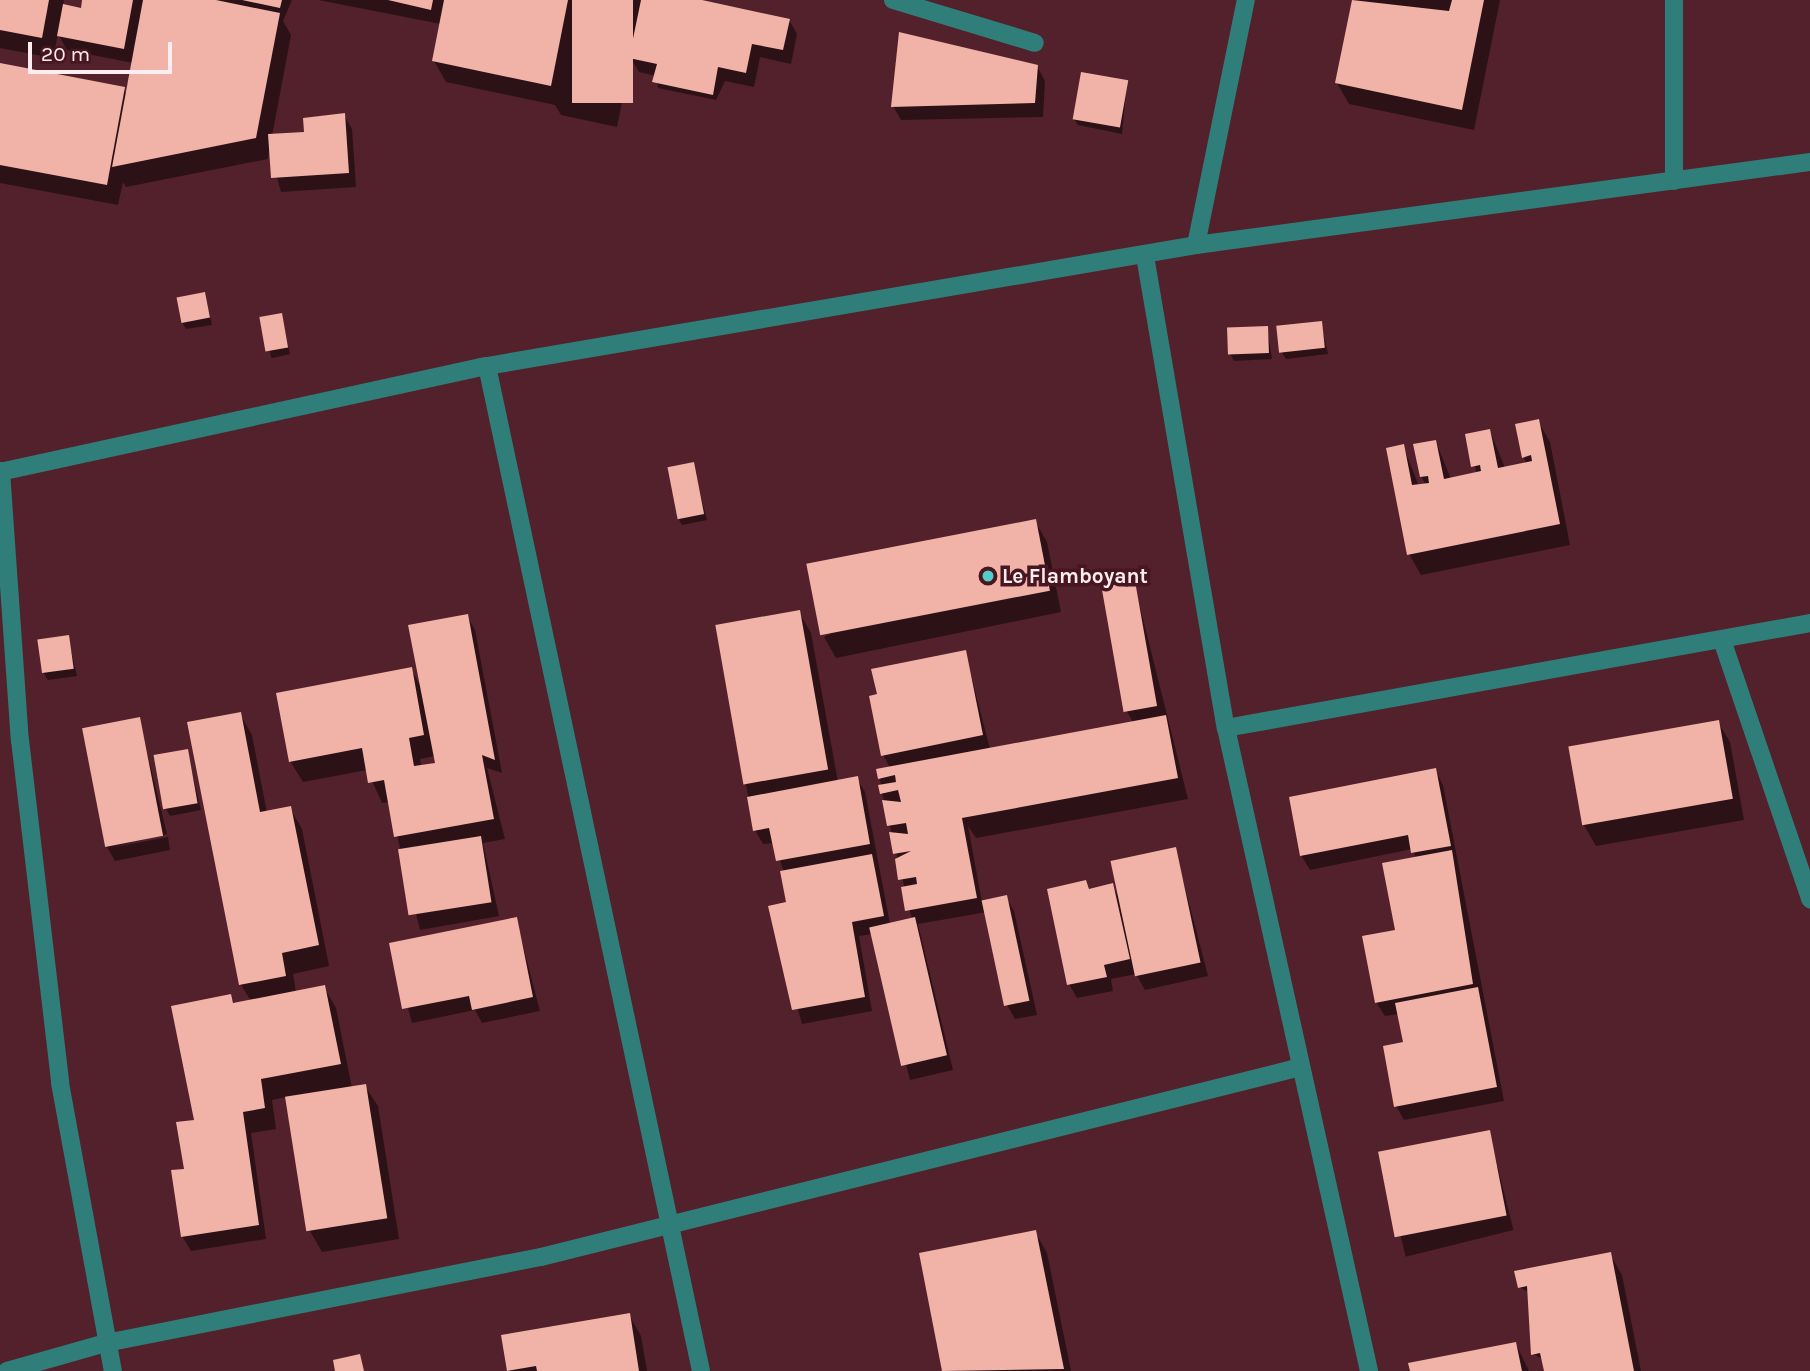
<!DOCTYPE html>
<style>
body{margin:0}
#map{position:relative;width:1810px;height:1371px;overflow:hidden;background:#53212b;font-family:Karla,sans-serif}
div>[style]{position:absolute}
.shadow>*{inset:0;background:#0007;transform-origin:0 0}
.building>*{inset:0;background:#f1b2a7;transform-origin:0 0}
.service>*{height:18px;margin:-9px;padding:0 9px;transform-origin:9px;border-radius:9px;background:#2f7e7a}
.minor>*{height:18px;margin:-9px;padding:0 9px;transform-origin:9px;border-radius:9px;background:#2f7e7a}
.tertiary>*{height:18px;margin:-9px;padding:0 9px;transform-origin:9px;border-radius:9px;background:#2f7e7a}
.dots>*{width:19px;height:19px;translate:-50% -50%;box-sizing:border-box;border:4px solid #471621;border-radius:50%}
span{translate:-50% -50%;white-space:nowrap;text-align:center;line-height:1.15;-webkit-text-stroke:7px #471621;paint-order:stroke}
.poi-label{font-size:21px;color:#fceef0;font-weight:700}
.left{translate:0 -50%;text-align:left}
.scale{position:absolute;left:28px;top:42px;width:144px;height:32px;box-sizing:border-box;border:4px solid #fceef0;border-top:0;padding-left:9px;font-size:21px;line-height:24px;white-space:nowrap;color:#fceef0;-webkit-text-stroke:5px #471621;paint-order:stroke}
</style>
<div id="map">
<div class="shadow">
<div style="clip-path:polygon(0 0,64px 0,63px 6px,82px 10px,84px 0,292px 0,283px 21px,291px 35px,272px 136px,306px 133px,344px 115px,352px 129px,356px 187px,281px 192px,269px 150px,268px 159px,126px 187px,123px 182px,118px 205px,0 183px,0 65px,123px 89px,127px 95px,133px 63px,67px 50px,58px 34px,53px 58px,0 48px)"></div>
<div style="clip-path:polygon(318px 0,695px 0,789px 20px,797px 34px,791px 64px,760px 57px,754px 87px,725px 81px,716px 100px,658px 88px,656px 76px,639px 72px,631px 59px,617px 127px,561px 115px,555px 105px,446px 82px,434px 61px,441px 24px)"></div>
<div style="clip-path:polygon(1354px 0,1500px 0,1474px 130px,1349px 104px,1337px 83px)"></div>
<div style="clip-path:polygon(1037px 66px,1045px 81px,1043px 117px,901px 120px,893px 106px)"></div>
<div style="clip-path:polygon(1127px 82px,1122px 134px,1078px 125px,1074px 119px)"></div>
<div style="clip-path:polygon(205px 294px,212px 325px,186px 329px,182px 322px)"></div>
<div style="left:281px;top:315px;width:40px;height:19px;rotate:77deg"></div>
<div style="clip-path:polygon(1321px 323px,1328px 354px,1286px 359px,1282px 353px)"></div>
<div style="clip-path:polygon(1267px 328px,1272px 359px,1234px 361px,1230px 354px)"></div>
<div style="clip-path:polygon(1538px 421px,1550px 442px,1570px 545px,1421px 575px,1409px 554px,1403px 446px,1419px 486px,1426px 485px,1421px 476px,1436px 442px,1451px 479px,1477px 474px,1467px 435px,1490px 431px,1505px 468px,1527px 464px,1523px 457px)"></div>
<div style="clip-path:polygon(693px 464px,707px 520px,682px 525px,678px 518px)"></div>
<div style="clip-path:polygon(1035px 521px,1047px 542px,1061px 612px,836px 658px,824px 637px)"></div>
<div style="clip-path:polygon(1134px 583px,1188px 799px,976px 838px,968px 826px,982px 902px,1006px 897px,1014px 911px,1037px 1015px,1015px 1019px,1007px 1005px,987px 912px,918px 924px,953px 1070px,910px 1080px,873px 934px,859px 936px,872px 1011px,802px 1024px,770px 907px,788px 903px,784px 872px,774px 843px,763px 844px,755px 830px,746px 785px,799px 612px,811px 633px,838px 782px,857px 778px,865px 792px,890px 924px,912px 919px,882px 793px,880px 778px,890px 768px,883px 755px,965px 652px,990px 749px,1133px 722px,1127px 712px)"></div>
<div style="clip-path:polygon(evenodd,467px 616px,475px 630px,502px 773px,487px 768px,505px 839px,483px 843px,499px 916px,420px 930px,389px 802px,382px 803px,367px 770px,303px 782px,290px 761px,411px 669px,421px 687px,467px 616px,435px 756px,437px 764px,421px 767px,420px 759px,435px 756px)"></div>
<div style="clip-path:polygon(68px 637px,77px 676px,48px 680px,44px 674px)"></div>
<div style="clip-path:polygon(240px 714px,252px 735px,267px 813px,290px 808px,302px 829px,329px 966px,293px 974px,296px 992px,324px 987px,336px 1008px,352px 1088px,365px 1086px,378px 1106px,399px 1239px,322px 1252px,310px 1231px,287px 1097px,272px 1100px,276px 1129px,251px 1133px,266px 1239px,191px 1251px,182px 1236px,186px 1170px,230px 996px,235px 1005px,251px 1001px,241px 985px,189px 724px)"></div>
<div style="clip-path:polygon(139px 719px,167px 834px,109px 848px,168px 837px,170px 850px,115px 861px,107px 847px)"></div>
<div style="clip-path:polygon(1718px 722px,1730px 742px,1744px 820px,1596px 846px,1584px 825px)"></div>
<div style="clip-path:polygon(187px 751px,201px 810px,170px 816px,166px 809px)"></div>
<div style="clip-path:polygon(1435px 770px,1443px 785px,1504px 1101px,1404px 1120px,1396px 1106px,1405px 1043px,1399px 1014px,1385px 1016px,1376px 1002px,1416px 858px,1412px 849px,1310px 870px,1301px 855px)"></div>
<div style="clip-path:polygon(1175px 849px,1208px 976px,1145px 990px,1136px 974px,1111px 979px,1113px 991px,1077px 998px,1069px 984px,1086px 882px,1090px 890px,1112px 885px,1118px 896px)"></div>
<div style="clip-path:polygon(516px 919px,540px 1011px,482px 1023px,475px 1010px,412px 1023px,391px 945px)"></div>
<div style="left:1489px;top:1132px;width:101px;height:111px;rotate:76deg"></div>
<div style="clip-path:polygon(1035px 1232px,1047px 1253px,1071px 1371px,944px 1371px,921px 1254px)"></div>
<div style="clip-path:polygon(1610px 1254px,1622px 1275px,1641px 1371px,1546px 1371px,1543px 1359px,1533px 1354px,1530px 1293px,1519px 1287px)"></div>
<div style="clip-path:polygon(629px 1315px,641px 1336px,647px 1371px,509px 1371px,503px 1337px)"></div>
<div style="clip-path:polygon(1516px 1344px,1529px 1371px,1412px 1371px)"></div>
</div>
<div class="building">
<div style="clip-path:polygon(0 0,49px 0,42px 38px,0 30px)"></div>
<div style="clip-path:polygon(82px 0,133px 0,124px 49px,57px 36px,63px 4px,81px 8px)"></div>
<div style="clip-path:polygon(143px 0,216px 0,280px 13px,256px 138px,112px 167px)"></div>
<div style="clip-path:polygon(242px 0,282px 0,280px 8px)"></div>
<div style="clip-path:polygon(388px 0,433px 0,431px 10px)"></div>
<div style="clip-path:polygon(444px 0,568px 0,551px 86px,432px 61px)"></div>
<div style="left:572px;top:0;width:61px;height:103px"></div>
<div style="clip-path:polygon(641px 0,702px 0,790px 19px,783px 50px,752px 44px,746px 73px,718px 67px,713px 95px,652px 82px,657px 64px,629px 58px)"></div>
<div style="clip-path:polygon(1352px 0,1449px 11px,1452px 0,1484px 0,1462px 110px,1335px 83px)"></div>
<div style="clip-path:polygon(899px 32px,1038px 65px,1035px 103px,891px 107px)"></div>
<div style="clip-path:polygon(0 63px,125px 87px,107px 185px,0 165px)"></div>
<div style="left:1081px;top:72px;width:48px;height:48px;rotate:10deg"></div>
<div style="clip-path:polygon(345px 113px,349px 173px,271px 178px,268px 134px,304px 132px,303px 118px)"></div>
<div style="left:205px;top:292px;width:26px;height:29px;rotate:79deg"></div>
<div style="left:282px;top:313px;width:35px;height:23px;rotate:80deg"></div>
<div style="left:1322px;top:321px;width:27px;height:46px;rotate:84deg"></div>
<div style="left:1268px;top:326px;width:27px;height:41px;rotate:88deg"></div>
<div style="clip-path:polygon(1539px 419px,1560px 524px,1407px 555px,1386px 448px,1404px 444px,1412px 485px,1429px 483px,1428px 476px,1420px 477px,1413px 444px,1436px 440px,1444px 479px,1481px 471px,1480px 465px,1471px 467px,1465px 434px,1490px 429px,1498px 468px,1532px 461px,1531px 455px,1522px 458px,1515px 424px)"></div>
<div style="left:694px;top:462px;width:53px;height:27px;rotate:79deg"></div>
<div style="left:1036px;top:519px;width:73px;height:234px;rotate:79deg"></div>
<div style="left:1135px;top:581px;width:127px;height:34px;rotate:80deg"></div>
<div style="left:800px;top:610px;width:162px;height:86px;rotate:80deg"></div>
<div style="clip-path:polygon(468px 614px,495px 760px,482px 755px,494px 819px,394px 837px,384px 780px,368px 783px,362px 748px,289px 762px,276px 693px,412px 667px,424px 735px,409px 738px,414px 766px,435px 763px,408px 625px)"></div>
<div style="left:69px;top:635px;width:34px;height:32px;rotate:82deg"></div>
<div style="clip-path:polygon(966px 650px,983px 735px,881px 756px,869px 696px,877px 694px,871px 669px)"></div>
<div style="clip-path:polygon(241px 712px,260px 812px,291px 806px,319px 945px,282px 953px,286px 976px,239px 985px,187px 722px)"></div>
<div style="clip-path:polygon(1166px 715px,1178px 778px,962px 818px,977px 898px,905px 911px,901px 887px,917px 884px,916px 877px,898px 880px,895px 859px,911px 851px,893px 854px,889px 832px,908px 834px,906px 823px,887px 826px,882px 800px,901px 802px,898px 790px,880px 794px,878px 785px,896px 782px,895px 775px,878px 779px,876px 769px)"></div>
<div style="left:140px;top:717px;width:121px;height:59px;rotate:79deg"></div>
<div style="left:1719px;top:720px;width:80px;height:153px;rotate:80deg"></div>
<div style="left:188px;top:749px;width:55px;height:35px;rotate:80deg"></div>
<div style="clip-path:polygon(1436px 768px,1451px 846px,1411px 853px,1408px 835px,1300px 856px,1289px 797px)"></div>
<div style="clip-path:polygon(858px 776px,870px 844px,776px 861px,769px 828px,753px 831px,747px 797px)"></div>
<div style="left:481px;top:836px;width:67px;height:84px;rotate:81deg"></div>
<div style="left:1176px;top:847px;width:118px;height:67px;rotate:78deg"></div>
<div style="clip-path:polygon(1452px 850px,1473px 984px,1375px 1003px,1362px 936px,1395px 930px,1382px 863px)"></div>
<div style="clip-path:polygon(872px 854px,884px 916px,852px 922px,865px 997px,792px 1010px,768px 906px,786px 902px,780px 871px)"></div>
<div style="clip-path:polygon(1086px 880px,1089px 889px,1113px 883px,1130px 959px,1104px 965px,1107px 977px,1067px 985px,1047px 889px)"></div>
<div style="left:1007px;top:895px;width:108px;height:26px;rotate:78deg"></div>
<div style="clip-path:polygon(517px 917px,533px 997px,472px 1010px,469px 996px,402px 1009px,389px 943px)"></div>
<div style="left:915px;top:917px;width:142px;height:47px;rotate:77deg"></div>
<div style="clip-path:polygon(325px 985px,341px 1064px,261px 1079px,265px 1108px,243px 1112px,259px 1225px,181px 1237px,171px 1170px,184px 1169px,176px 1122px,194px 1120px,171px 1006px,231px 994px,233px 1003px)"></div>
<div style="clip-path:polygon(1478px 987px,1497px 1087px,1394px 1107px,1383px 1046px,1403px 1042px,1395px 1003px)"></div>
<div style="left:366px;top:1084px;width:136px;height:82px;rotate:81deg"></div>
<div style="left:1490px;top:1130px;width:87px;height:114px;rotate:79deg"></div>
<div style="clip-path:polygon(1036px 1230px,1064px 1369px,942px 1371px,919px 1253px)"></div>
<div style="clip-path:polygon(1611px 1252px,1634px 1371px,1544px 1371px,1540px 1353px,1531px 1355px,1527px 1286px,1518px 1288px,1514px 1271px)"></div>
<div style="clip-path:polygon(630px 1313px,639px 1371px,537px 1371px,536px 1366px,507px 1371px,501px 1335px)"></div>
<div style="clip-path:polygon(1516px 1342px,1522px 1371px,1410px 1371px,1408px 1363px)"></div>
<div style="clip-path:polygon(360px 1354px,364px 1371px,335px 1371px,333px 1360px)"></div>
</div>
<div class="service">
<div style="left:1674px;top:181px;width:181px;rotate:-90deg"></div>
</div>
<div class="minor">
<div style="left:893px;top:0;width:148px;rotate:16.8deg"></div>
<div style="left:1196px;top:245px;width:250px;rotate:-78.5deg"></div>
<div style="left:1145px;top:256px;width:479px;rotate:80.3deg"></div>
<div style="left:1226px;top:728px;width:659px;rotate:77.46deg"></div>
<div style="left:487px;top:366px;width:1028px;rotate:77.98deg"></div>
<div style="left:1px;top:471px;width:270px;rotate:86deg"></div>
<div style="left:20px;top:740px;width:345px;rotate:83.3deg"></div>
<div style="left:60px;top:1083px;width:293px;rotate:79.6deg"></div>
<div style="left:1722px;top:640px;width:274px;rotate:71.2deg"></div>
<div style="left:1226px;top:728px;width:593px;rotate:-10.19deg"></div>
<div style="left:7px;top:1371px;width:103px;rotate:-15.8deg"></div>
<div style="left:106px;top:1343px;width:443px;rotate:-11.2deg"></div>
<div style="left:541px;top:1257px;width:783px;rotate:-14.04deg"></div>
</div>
<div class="tertiary">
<div style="left:0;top:472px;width:498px;rotate:-12.3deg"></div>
<div style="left:487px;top:366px;width:719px;rotate:-9.68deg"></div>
<div style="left:1196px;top:245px;width:620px;rotate:-7.7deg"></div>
</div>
<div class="dots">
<div style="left:988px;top:576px;background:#54cdc7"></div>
</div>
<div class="poi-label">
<span class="left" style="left:1002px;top:576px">Le Flamboyant</span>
</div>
<div class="scale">20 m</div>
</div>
